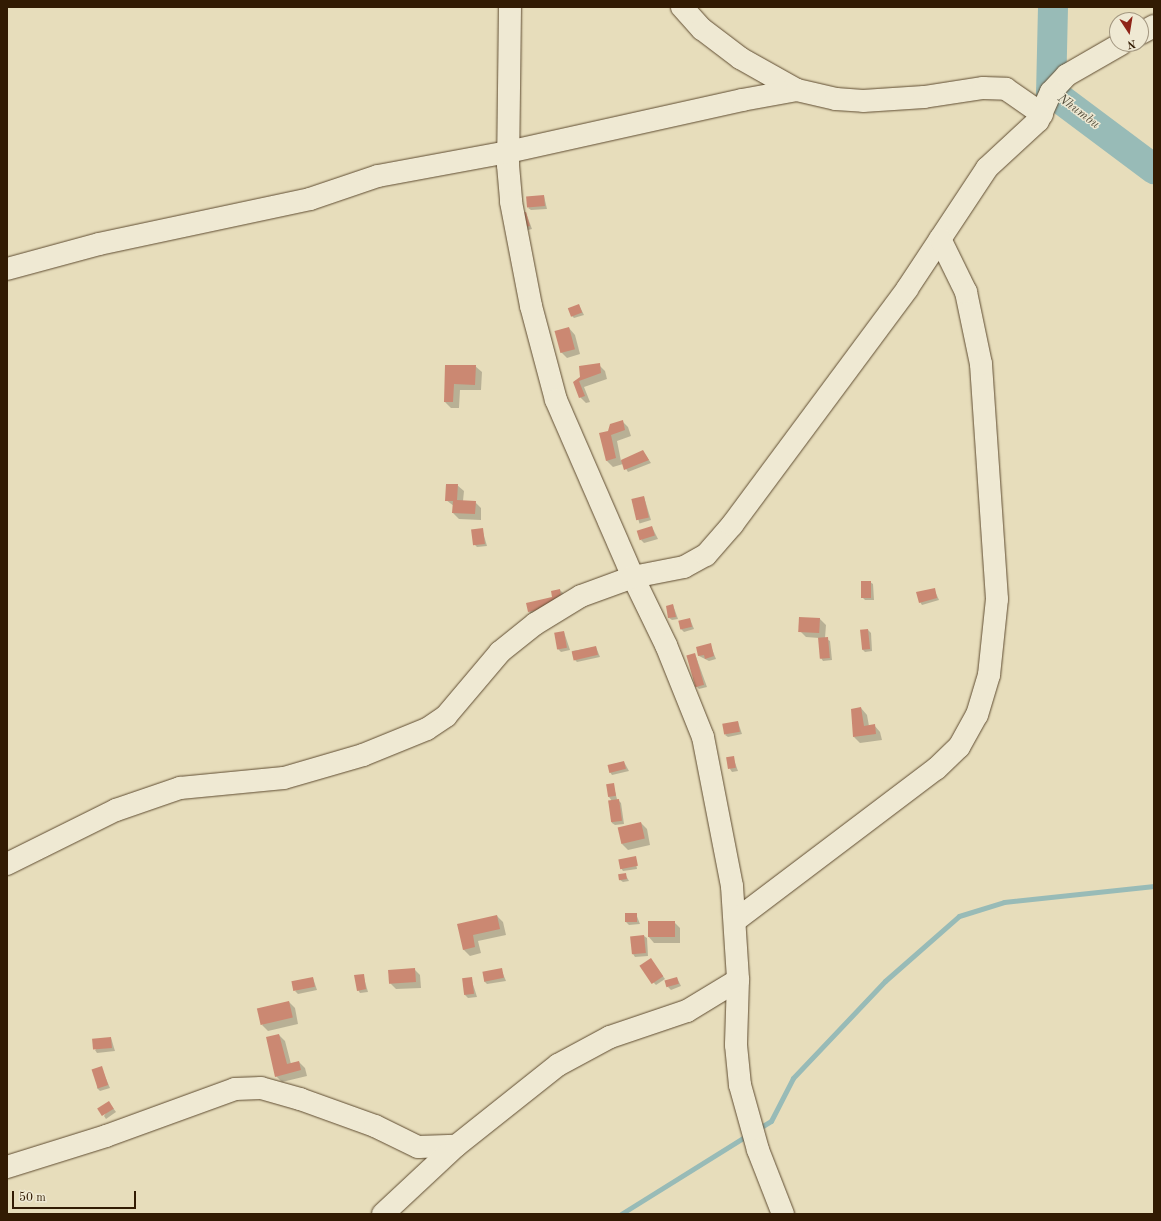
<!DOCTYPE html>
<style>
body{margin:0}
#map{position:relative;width:1161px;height:1221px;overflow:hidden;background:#e7ddbb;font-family:"Old Standard TT",serif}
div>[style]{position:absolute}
.shadow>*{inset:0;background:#0003;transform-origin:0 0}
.stream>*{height:5px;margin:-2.5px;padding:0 2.5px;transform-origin:2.5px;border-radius:2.5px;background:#98bbb7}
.river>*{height:30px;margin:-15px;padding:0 15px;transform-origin:15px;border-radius:15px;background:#98bbb7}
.building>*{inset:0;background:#cb8872;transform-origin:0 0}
.roads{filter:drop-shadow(0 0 1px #5f4c31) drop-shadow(0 0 1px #5f4c31)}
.minor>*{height:22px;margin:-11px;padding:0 11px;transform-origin:11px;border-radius:11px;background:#efe9d3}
span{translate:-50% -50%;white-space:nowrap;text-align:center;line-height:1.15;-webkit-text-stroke:3px #efe9d3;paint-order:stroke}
.water-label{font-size:13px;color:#514b39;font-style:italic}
.frame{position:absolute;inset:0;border:8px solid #321b03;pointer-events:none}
.north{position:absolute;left:1109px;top:12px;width:40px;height:40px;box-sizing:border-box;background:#efe9d3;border:1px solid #a39780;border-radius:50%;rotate:168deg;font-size:11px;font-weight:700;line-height:16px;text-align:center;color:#321b03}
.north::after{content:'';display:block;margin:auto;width:14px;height:18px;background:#8f2418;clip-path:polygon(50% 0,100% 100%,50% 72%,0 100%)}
.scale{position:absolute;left:12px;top:1191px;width:124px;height:18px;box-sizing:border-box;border:2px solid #321b03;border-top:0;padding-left:5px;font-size:12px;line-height:14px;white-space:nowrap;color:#321b03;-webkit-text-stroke:3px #efe9d3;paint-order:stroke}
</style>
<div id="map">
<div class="shadow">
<div style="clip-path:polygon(544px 196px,547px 209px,531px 210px,528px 208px)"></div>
<div style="clip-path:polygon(526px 213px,532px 229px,524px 231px)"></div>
<div style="clip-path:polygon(579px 305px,584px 315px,574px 318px,571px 315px)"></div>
<div style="clip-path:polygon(569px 328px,575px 335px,580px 354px,567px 358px,561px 352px)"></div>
<div style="clip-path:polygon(599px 365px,605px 371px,607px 379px,584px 387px,590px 402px,586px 403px,580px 397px,574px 382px)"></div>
<div style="clip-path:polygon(446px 366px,475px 366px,482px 372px,481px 390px,460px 390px,459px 408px,451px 408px,445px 402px)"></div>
<div style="clip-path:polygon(622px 421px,628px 427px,631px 436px,617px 441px,621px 461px,643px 451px,651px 463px,628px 472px,623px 464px,613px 467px,607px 461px,600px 434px,609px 432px)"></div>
<div style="clip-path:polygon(457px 485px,464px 491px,463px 501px,475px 502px,481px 508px,481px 520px,459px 519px,453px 513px,454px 506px,446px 500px)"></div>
<div style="left:644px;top:497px;width:24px;height:12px;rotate:73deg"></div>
<div style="clip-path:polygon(652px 527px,658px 539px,644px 543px,641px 540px)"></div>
<div style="clip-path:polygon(482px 529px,487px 546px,477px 547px,474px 544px)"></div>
<div style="clip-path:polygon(870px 582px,873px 584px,874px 600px,865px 600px,863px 598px)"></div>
<div style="clip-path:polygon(934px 589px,939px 600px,922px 605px,920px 602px)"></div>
<div style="clip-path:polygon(560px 590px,566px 596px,535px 618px,529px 612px,554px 598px)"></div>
<div style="clip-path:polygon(673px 605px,678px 619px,672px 620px,669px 618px)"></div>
<div style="clip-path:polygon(819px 618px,826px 625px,825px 638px,830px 641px,832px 660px,823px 661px,821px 658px,819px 638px,806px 637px,800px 631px)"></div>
<div style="clip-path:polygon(690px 619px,694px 629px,684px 632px,681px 629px)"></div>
<div style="clip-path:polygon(868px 630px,871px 633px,872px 651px,865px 652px,862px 649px)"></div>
<div style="clip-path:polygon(564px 632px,570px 650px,561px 652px,558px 649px)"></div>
<div style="clip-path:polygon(710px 644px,716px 659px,709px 661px,699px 656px,697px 648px)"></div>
<div style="clip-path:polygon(596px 647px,600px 657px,577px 662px,574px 659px,572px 651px)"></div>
<div style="clip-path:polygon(695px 654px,707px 687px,699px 689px,697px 687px)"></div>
<div style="clip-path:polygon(861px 708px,867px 715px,869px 726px,874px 725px,880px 732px,882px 740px,860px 743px,854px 737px)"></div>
<div style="clip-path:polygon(738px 722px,742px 734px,728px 737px,725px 735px)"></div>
<div style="clip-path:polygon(733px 757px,738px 771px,732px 772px,730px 769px)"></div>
<div style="clip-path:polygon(624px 762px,629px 771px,612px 775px,610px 772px)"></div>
<div style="clip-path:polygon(613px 784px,617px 799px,621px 803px,624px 824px,615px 825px,612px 823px,612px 801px,609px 797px)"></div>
<div style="clip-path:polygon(641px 823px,647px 829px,650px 845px,628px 850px,622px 844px)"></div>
<div style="clip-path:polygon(635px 857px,637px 869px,623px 871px,621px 868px)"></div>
<div style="clip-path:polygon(625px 874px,629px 881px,623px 882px,620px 880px)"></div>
<div style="clip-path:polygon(636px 914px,640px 924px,629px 925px,626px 922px)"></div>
<div style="clip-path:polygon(497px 916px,503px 922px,506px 935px,478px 941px,481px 953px,470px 956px,464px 950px,458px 925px)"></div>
<div style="clip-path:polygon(674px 922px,680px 928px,680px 943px,654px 943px,648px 936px)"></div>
<div style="clip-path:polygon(644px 936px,647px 938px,648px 956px,635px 957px,633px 954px)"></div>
<div style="clip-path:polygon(653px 962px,665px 979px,656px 985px,653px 982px)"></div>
<div style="clip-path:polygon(414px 969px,420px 975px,421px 988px,396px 989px,390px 983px)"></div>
<div style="clip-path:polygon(501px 969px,506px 981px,487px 984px,484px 981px)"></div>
<div style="clip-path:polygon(363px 975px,368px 992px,360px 993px,358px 990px)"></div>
<div style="clip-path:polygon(313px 978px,317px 990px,298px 994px,295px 991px)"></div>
<div style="clip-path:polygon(471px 978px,477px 997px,468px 998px,465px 995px)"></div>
<div style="clip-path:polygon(677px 978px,681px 986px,671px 990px,668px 987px)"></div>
<div style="clip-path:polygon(289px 1002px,295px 1008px,298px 1024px,268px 1031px,262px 1025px)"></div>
<div style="clip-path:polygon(279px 1035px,285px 1041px,291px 1064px,299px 1062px,305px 1068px,307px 1076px,282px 1082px,276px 1076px)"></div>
<div style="clip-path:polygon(111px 1038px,115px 1051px,97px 1053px,95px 1050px)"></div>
<div style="clip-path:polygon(101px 1067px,110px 1088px,100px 1091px,97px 1088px)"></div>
<div style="clip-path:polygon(111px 1105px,116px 1112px,106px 1119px,104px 1116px)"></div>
</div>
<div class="stream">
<div style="left:758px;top:1129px;width:15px;rotate:-32deg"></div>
<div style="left:771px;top:1121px;width:48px;rotate:-62.9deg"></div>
<div style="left:793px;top:1078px;width:134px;rotate:-46.5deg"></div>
<div style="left:885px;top:981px;width:98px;rotate:-41.3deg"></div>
<div style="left:959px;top:916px;width:47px;rotate:-17.3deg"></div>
<div style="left:1004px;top:902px;width:151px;rotate:-6.1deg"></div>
<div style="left:621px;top:1214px;width:150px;rotate:-31.9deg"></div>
</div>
<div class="river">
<div style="left:1053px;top:7px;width:85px;rotate:91.3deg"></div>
<div style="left:1051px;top:92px;width:129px;rotate:36.8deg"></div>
</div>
<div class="building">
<div style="left:544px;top:195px;width:11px;height:18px;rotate:85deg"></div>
<div style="clip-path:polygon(526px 212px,530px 226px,521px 228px,518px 213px)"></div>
<div style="left:579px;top:304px;width:9px;height:12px;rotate:69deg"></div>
<div style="left:569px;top:327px;width:23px;height:15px;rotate:75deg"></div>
<div style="clip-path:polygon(600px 363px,601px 373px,579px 381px,585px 396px,579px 398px,573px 382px,580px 377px,579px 366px)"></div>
<div style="clip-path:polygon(445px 365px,476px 365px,475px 385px,454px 384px,453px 402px,444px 402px)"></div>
<div style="clip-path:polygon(623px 420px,625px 430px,611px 435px,616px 458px,606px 461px,599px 433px,608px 431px,610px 424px)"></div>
<div style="clip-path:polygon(643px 450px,649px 460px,624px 470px,621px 460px)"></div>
<div style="clip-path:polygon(446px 484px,458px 484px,457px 500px,476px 501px,475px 514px,452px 513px,453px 501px,445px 501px)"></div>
<div style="left:644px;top:496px;width:22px;height:13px;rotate:77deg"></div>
<div style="left:652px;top:526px;width:10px;height:16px;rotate:73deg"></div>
<div style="left:483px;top:528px;width:16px;height:12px;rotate:83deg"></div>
<div style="left:861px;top:581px;width:10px;height:17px"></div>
<div style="clip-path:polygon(935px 588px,937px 598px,919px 603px,916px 592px)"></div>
<div style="clip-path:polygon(560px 589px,562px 605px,528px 612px,526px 603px,552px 597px,551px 591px)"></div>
<div style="clip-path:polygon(673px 604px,676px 617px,668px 618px,666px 606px)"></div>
<div style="left:799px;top:617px;width:21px;height:15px;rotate:3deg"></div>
<div style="left:690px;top:618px;width:9px;height:12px;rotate:77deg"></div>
<div style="left:868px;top:629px;width:20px;height:8px;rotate:84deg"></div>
<div style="left:564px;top:631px;width:17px;height:10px;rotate:80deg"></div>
<div style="left:828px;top:637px;width:21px;height:10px;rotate:85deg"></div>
<div style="clip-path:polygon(711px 643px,714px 656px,705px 659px,704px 655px,698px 656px,696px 647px)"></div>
<div style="left:596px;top:646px;width:9px;height:25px;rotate:77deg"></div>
<div style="left:695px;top:653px;width:33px;height:9px;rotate:74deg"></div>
<div style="clip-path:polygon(861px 707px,864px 726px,875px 724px,876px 734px,853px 737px,851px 709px)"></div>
<div style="left:738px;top:721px;width:11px;height:16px;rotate:80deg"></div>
<div style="left:734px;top:756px;width:12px;height:8px;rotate:81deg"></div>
<div style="left:624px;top:761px;width:8px;height:17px;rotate:76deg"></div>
<div style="left:614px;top:783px;width:13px;height:8px;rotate:81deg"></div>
<div style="left:619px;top:799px;width:22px;height:11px;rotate:82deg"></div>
<div style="left:641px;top:822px;width:17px;height:24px;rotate:77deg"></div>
<div style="left:636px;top:856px;width:10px;height:18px;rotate:79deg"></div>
<div style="left:626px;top:873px;width:6px;height:8px;rotate:81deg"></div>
<div style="left:637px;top:913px;width:9px;height:12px;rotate:90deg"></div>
<div style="clip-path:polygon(497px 915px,500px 929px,473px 935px,475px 947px,463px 950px,457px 924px)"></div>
<div style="left:648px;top:921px;width:27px;height:16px"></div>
<div style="left:644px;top:935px;width:18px;height:14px;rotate:84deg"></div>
<div style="left:651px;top:958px;width:22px;height:14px;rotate:56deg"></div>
<div style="left:415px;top:968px;width:14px;height:27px;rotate:86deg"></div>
<div style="left:502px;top:968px;width:10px;height:20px;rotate:79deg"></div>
<div style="clip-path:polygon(364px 974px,366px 989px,357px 991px,354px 975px)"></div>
<div style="left:313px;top:977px;width:10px;height:22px;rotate:79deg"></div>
<div style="left:472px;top:977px;width:17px;height:10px;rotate:83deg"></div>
<div style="left:677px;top:977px;width:7px;height:13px;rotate:74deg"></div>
<div style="left:289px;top:1001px;width:17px;height:33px;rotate:77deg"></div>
<div style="clip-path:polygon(279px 1034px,287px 1064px,299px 1061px,301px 1070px,275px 1077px,266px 1037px)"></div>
<div style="left:111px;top:1037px;width:11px;height:19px;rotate:85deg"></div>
<div style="left:102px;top:1066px;width:20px;height:11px;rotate:72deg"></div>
<div style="left:109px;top:1101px;width:9px;height:14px;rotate:58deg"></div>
</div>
<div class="roads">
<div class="minor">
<div style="left:510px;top:7px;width:158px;rotate:90.7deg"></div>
<div style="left:508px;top:165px;width:37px;rotate:85deg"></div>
<div style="left:511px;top:202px;width:106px;rotate:79.1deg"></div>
<div style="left:531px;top:306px;width:97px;rotate:75.1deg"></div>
<div style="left:556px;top:400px;width:193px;rotate:66.5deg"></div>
<div style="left:633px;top:577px;width:76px;rotate:64.1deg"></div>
<div style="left:666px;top:645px;width:99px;rotate:68.1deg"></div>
<div style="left:703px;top:737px;width:152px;rotate:79deg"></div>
<div style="left:732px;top:886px;width:94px;rotate:86.3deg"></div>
<div style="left:738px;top:980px;width:65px;rotate:91.8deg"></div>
<div style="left:736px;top:1045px;width:40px;rotate:84.3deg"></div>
<div style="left:740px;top:1085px;width:67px;rotate:74.5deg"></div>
<div style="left:758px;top:1150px;width:69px;rotate:68.7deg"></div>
<div style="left:682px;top:7px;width:30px;rotate:48deg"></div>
<div style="left:702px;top:29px;width:48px;rotate:37.3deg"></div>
<div style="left:740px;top:58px;width:65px;rotate:29.3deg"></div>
<div style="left:1141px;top:33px;width:15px;rotate:-28deg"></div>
<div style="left:7px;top:269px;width:95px;rotate:-15.2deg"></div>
<div style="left:99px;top:244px;width:216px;rotate:-12deg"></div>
<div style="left:310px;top:199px;width:72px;rotate:-18.7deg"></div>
<div style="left:378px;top:176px;width:132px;rotate:-10.5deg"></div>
<div style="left:508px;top:152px;width:240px;rotate:-12.5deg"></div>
<div style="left:742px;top:100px;width:56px;rotate:-10.3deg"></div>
<div style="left:797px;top:90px;width:40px;rotate:13deg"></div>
<div style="left:836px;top:99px;width:27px;rotate:4deg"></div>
<div style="left:863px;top:101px;width:61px;rotate:-3.8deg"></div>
<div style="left:924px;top:97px;width:60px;rotate:-8.7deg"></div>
<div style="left:983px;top:88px;width:23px;rotate:2deg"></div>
<div style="left:1006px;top:89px;width:44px;rotate:34.8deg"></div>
<div style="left:7px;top:864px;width:122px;rotate:-26.4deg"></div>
<div style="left:116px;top:810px;width:68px;rotate:-19deg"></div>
<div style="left:180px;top:788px;width:104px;rotate:-5.5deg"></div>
<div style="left:284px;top:778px;width:82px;rotate:-16.2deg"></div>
<div style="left:363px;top:755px;width:69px;rotate:-22.1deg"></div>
<div style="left:427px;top:729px;width:23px;rotate:-34deg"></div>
<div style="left:446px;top:716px;width:84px;rotate:-49.8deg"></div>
<div style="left:500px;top:652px;width:45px;rotate:-38.7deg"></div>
<div style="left:535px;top:624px;width:54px;rotate:-31.3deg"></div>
<div style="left:581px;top:596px;width:55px;rotate:-20.1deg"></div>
<div style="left:633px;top:577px;width:52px;rotate:-11.1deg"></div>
<div style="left:684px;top:567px;width:25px;rotate:-29deg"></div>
<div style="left:706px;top:555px;width:40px;rotate:-49deg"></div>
<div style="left:732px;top:525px;width:294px;rotate:-53.4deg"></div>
<div style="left:907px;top:289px;width:145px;rotate:-56.5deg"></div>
<div style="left:987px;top:168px;width:69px;rotate:-42.7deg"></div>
<div style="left:1038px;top:121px;width:32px;rotate:-66deg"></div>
<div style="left:1051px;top:92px;width:23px;rotate:-47deg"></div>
<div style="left:1067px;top:75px;width:62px;rotate:-29.9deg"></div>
<div style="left:736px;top:920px;width:251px;rotate:-37.1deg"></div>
<div style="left:936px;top:769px;width:32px;rotate:-44deg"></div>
<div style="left:959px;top:747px;width:37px;rotate:-61deg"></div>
<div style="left:977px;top:715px;width:42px;rotate:-73.3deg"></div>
<div style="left:989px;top:675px;width:76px;rotate:-84deg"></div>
<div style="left:997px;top:599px;width:236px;rotate:-93.9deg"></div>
<div style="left:981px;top:364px;width:74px;rotate:-101.8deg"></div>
<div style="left:966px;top:292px;width:59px;rotate:-116.1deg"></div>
<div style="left:7px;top:1167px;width:104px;rotate:-17.4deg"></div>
<div style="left:106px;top:1136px;width:137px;rotate:-20deg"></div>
<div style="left:235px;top:1089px;width:26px;rotate:-2deg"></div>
<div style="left:261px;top:1088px;width:41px;rotate:15.8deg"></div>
<div style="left:300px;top:1099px;width:80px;rotate:19.8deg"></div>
<div style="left:375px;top:1126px;width:48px;rotate:26deg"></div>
<div style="left:418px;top:1147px;width:38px;rotate:-2deg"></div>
<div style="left:383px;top:1214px;width:100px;rotate:-43deg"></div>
<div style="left:456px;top:1146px;width:130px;rotate:-38.5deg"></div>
<div style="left:558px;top:1065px;width:59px;rotate:-28.3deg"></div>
<div style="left:610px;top:1037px;width:81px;rotate:-18.7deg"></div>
<div style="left:687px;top:1011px;width:60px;rotate:-31.3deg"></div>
</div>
</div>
<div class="water-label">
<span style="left:1078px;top:112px;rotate:37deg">Nhumbu</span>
</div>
<div class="frame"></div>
<div class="north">N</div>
<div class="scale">50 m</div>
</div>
